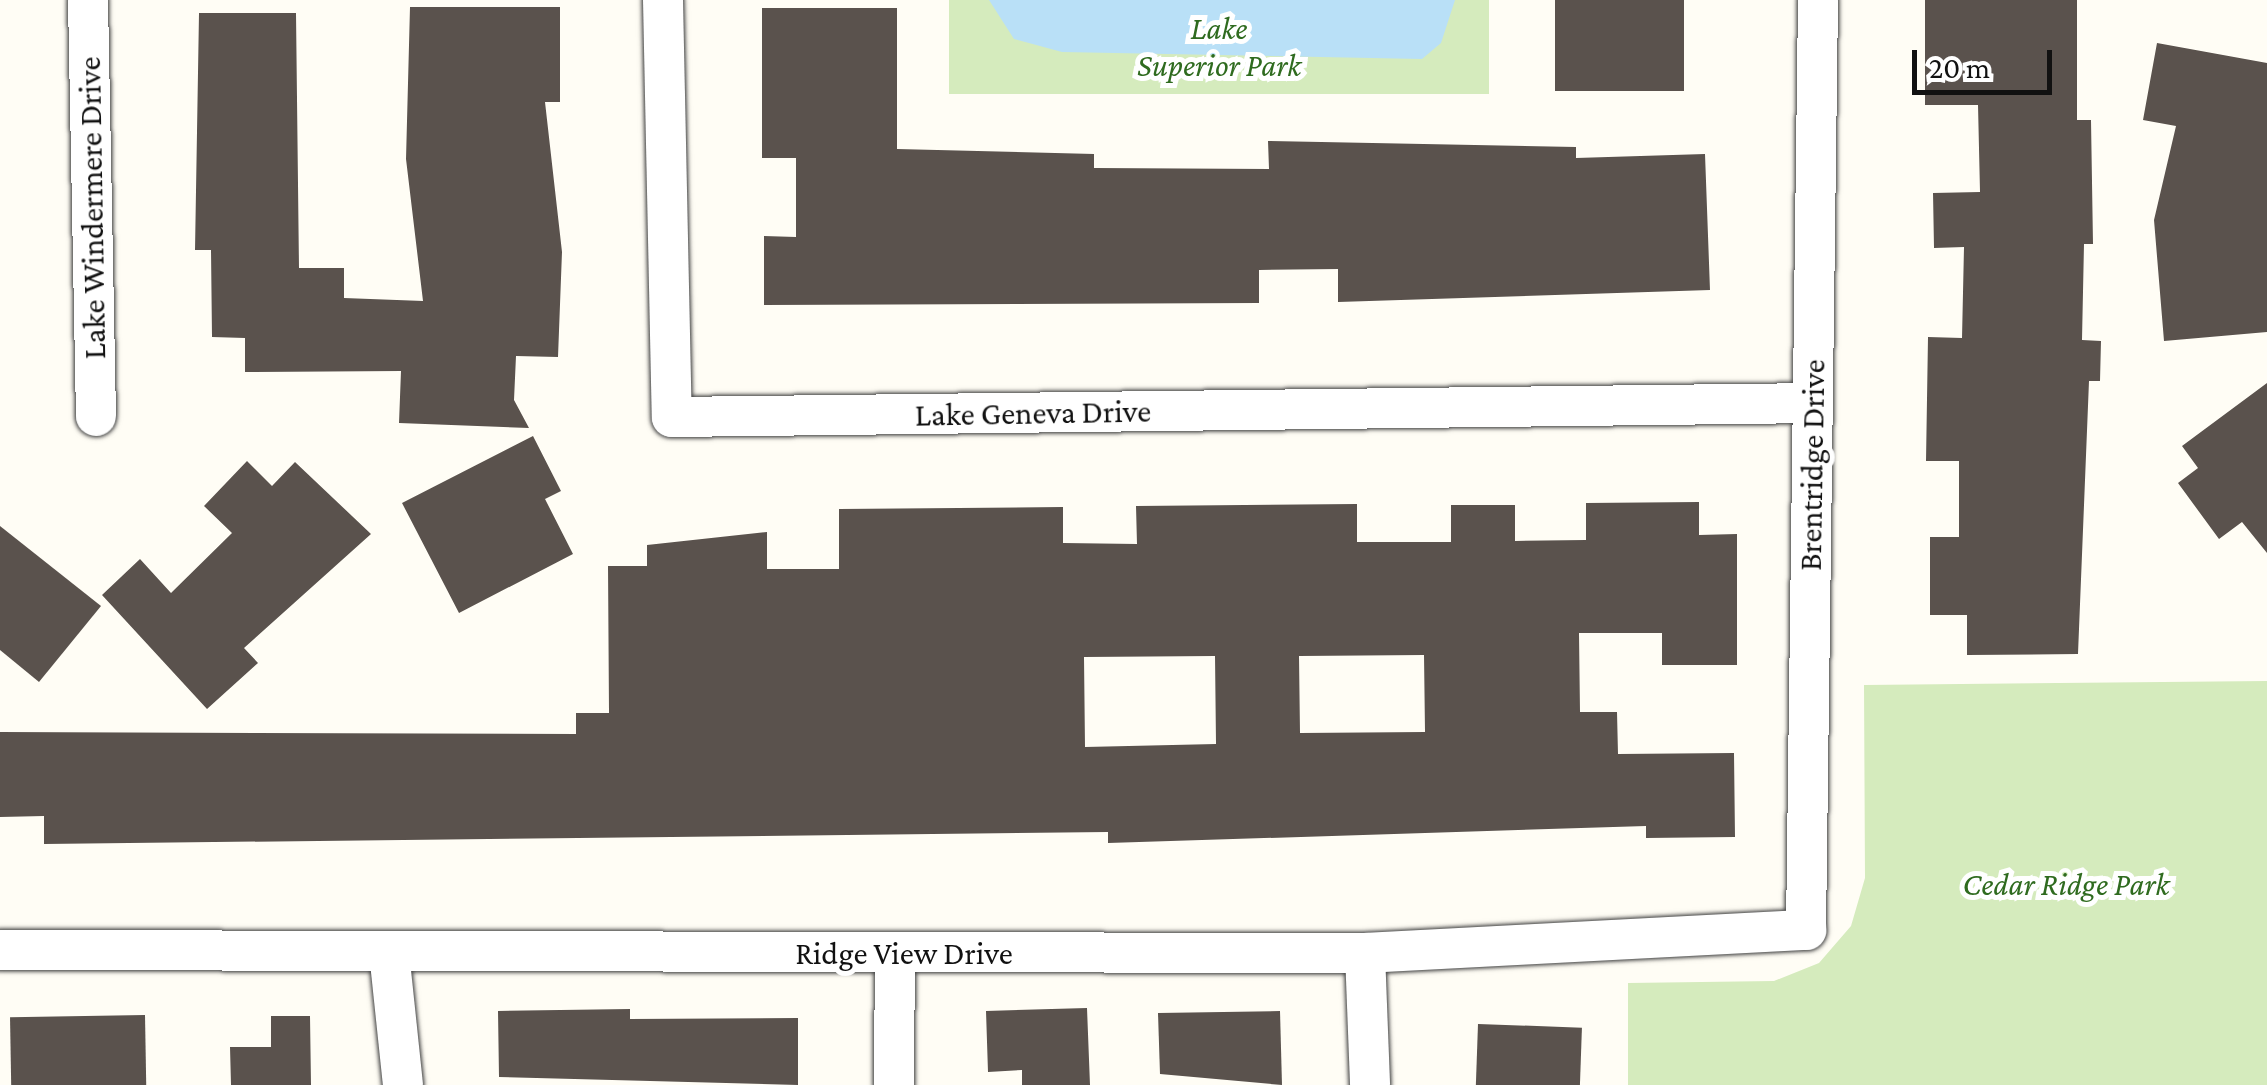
<!DOCTYPE html>
<style>
body{margin:0}
#map{position:relative;width:2267px;height:1085px;overflow:hidden;background:#fffdf5;font-family:"Crimson Pro",serif}
div>[style]{position:absolute}
.green>*{inset:0;background:#d5ebbd;transform-origin:0 0}
.water>*{inset:0;background:#b9e0f7}
.building>*{inset:0;background:#5a524d;transform-origin:0 0}
.roads{filter:drop-shadow(0 0 2px #444) drop-shadow(0 0 2px #444)}
.street>*{height:40px;margin:-20px;padding:0 20px;transform-origin:20px;border-radius:20px;background:#fff}
span{translate:-50% -50%;white-space:nowrap;text-align:center;line-height:1.15;-webkit-text-stroke:10px #fff;paint-order:stroke}
.park-label{font-size:32px;color:#2f6b1f;font-style:italic}
.street-label{font-size:32px;color:#111}
.scale{position:absolute;left:1912px;top:50px;width:140px;height:45px;box-sizing:border-box;border:5px solid #111;border-top:0;padding-left:12px;font-size:30px;line-height:35px;white-space:nowrap;color:#111;-webkit-text-stroke:8px #fff;paint-order:stroke}
</style>
<div id="map">
<div class="green">
<div style="left:949px;top:0;width:540px;height:94px"></div>
<div style="clip-path:polygon(2267px 681px,2267px 1085px,1628px 1085px,1628px 983px,1774px 981px,1819px 963px,1851px 926px,1865px 878px,1864px 685px)"></div>
</div>
<div class="water">
<div style="clip-path:polygon(989px 0,1455px 0,1441px 43px,1422px 59px,1062px 52px,1014px 39px)"></div>
</div>
<div class="building">
<div style="left:1555px;top:0;width:129px;height:91px"></div>
<div style="clip-path:polygon(1925px 0,2077px 0,2077px 120px,2091px 120px,2093px 244px,2084px 244px,2082px 340px,2101px 341px,2100px 381px,2089px 381px,2078px 654px,1967px 655px,1967px 615px,1930px 615px,1930px 537px,1959px 537px,1959px 461px,1926px 461px,1928px 337px,1962px 338px,1964px 247px,1934px 248px,1933px 193px,1980px 192px,1978px 105px,1925px 105px)"></div>
<div style="clip-path:polygon(410px 7px,560px 7px,560px 102px,545px 102px,562px 252px,558px 357px,516px 356px,514px 400px,529px 428px,399px 423px,401px 371px,245px 372px,245px 338px,212px 337px,211px 250px,195px 250px,199px 13px,296px 13px,299px 268px,344px 268px,344px 298px,423px 301px,406px 159px)"></div>
<div style="clip-path:polygon(762px 8px,897px 8px,897px 149px,1094px 154px,1094px 168px,1269px 169px,1268px 141px,1576px 147px,1576px 158px,1705px 154px,1710px 290px,1338px 302px,1338px 269px,1259px 270px,1259px 303px,764px 305px,764px 236px,796px 237px,796px 158px,762px 158px)"></div>
<div style="clip-path:polygon(2157px 43px,2267px 63px,2267px 332px,2164px 341px,2154px 220px,2176px 126px,2143px 120px)"></div>
<div style="clip-path:polygon(2267px 383px,2267px 553px,2242px 522px,2219px 539px,2178px 483px,2198px 468px,2182px 446px)"></div>
<div style="clip-path:polygon(533px 436px,561px 491px,545px 499px,573px 554px,459px 613px,402px 503px)"></div>
<div style="clip-path:polygon(247px 461px,272px 486px,295px 462px,371px 534px,244px 648px,258px 663px,207px 709px,102px 595px,140px 559px,171px 593px,232px 533px,204px 506px)"></div>
<div style="clip-path:polygon(evenodd,1699px 502px,1699px 535px,1737px 534px,1737px 665px,1662px 665px,1662px 633px,1579px 633px,1580px 712px,1617px 712px,1618px 754px,1734px 753px,1735px 837px,1646px 838px,1646px 826px,1108px 843px,1108px 832px,44px 844px,44px 816px,0 817px,0 732px,576px 734px,576px 713px,609px 713px,608px 566px,647px 566px,647px 545px,767px 532px,767px 569px,839px 569px,839px 509px,1063px 507px,1063px 543px,1137px 544px,1136px 506px,1357px 504px,1357px 542px,1451px 542px,1451px 505px,1515px 505px,1515px 541px,1586px 540px,1586px 503px,1699px 502px,1424px 655px,1425px 732px,1300px 733px,1299px 656px,1424px 655px,1699px 502px,1215px 656px,1216px 744px,1085px 747px,1084px 657px,1215px 656px)"></div>
<div style="clip-path:polygon(0 526px,101px 606px,39px 682px,0 650px)"></div>
<div style="clip-path:polygon(1087px 1008px,1090px 1085px,1022px 1085px,1022px 1070px,988px 1072px,986px 1011px)"></div>
<div style="clip-path:polygon(630px 1009px,630px 1019px,798px 1018px,798px 1085px,499px 1077px,498px 1011px)"></div>
<div style="clip-path:polygon(1280px 1011px,1282px 1085px,1160px 1074px,1158px 1013px)"></div>
<div style="left:145px;top:1015px;width:70px;height:135px;rotate:89deg"></div>
<div style="clip-path:polygon(271px 1016px,310px 1016px,311px 1085px,231px 1085px,230px 1047px,271px 1047px)"></div>
<div style="left:1478px;top:1024px;width:104px;height:61px;rotate:2deg"></div>
</div>
<div class="roads">
<div class="street">
<div style="left:88px;top:0;width:416px;rotate:88.9deg"></div>
<div style="left:663px;top:0;width:417px;rotate:88.8deg"></div>
<div style="left:672px;top:417px;width:1140px;rotate:-0.7deg"></div>
<div style="left:0;top:950px;width:1365px;rotate:0.13deg"></div>
<div style="left:1365px;top:953px;width:442px;rotate:-3deg"></div>
<div style="left:1806px;top:930px;width:930px;rotate:-89.26deg"></div>
<div style="left:389px;top:952px;width:134px;rotate:84deg"></div>
<div style="left:1365px;top:953px;width:132px;rotate:87.8deg"></div>
<div style="left:894px;top:1085px;width:132px;rotate:-89.6deg"></div>
</div>
</div>
<div class="park-label">
<span style="left:1219px;top:47px">Lake<br>Superior Park</span>
<span style="left:2066px;top:884px">Cedar Ridge Park</span>
</div>
<div class="street-label">
<span style="left:92px;top:208px;rotate:-91deg">Lake Windermere Drive</span>
<span style="left:1033px;top:413px;rotate:-1deg">Lake Geneva Drive</span>
<span style="left:1812px;top:465px;rotate:-89deg">Brentridge Drive</span>
<span style="left:904px;top:953px">Ridge View Drive</span>
</div>
<div class="scale">20 m</div>
</div>
